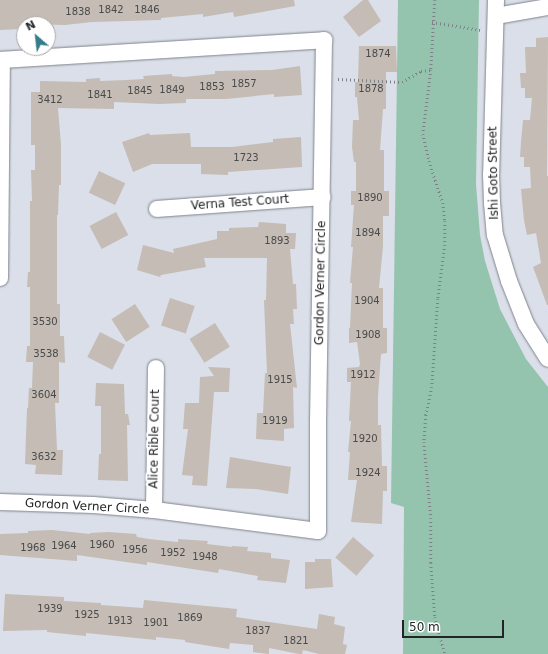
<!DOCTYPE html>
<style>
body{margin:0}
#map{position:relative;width:548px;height:654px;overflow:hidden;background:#dbdfe9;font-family:"DejaVu Sans",sans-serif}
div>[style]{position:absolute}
.green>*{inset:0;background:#95c4ae}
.building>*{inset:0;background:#c4bcb5;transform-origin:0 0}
.path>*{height:2.5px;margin-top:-1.25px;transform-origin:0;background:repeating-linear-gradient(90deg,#7e8188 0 1px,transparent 0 4px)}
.roads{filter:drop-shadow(0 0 1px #7f838c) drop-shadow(0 0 1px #7f838c)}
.street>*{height:16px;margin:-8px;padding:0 8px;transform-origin:8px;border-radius:8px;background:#fff}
span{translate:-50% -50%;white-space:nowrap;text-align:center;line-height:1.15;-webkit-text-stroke:3.5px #fff;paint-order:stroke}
.number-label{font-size:10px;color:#4a4a4a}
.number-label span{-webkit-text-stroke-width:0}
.street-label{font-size:12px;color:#222427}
.north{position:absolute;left:16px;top:16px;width:40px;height:40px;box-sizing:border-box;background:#fff;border:1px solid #a7a7a9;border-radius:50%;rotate:332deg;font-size:11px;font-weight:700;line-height:16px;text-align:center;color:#222427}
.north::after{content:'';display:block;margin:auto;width:14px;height:18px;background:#367c89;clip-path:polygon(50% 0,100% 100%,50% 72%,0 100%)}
.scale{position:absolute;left:402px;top:620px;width:102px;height:18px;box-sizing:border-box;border:2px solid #222427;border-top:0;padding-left:5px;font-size:12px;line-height:14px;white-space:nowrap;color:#222427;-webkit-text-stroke:3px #fff;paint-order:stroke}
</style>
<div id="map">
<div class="green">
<div style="clip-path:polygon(398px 0,479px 0,476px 184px,480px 235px,485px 261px,500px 309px,526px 359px,548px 387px,548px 654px,403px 654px,404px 507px,391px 503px)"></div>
</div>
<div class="building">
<div style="clip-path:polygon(0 0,294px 0,295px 6px,234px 17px,233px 12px,203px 17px,203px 14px,161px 18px,161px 20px,92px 22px,65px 25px,23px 24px,23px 29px,0 30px)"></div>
<div style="clip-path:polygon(363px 0,368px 0,381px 21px,359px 37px,343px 17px)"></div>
<div style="clip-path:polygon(548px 37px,547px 176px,548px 176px,548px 305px,547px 305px,533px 267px,541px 263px,536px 233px,527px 235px,524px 220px,521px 189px,531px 188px,530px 167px,524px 167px,524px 157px,520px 157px,521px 142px,523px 120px,530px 120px,532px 98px,525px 98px,525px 88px,521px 88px,520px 73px,526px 73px,525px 47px,536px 47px,536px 38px)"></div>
<div style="clip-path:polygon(359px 46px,396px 46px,397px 72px,386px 72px,386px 109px,383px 109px,380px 150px,384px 150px,384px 191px,389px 191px,389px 216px,383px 216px,383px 246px,379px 288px,383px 288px,383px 328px,387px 328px,387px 353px,381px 354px,378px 396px,378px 425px,381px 425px,382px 466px,387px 466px,387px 491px,383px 491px,382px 524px,351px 522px,357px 480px,348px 480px,350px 452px,348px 452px,351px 421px,349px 421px,351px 382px,347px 382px,347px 368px,359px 367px,360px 364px,357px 342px,349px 343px,349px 328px,350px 328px,352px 283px,350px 283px,353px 247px,351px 247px,354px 205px,351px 205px,351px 191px,356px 191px,356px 162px,354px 162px,352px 147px,353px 120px,359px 120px,357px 97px,355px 97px,355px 82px,358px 82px)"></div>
<div style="clip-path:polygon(300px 66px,302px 95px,274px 97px,274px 94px,226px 99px,186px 99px,186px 103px,159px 104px,114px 102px,114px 109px,58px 108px,61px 145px,61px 185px,59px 185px,58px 215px,57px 215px,57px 304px,60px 304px,60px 336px,64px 336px,65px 363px,59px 362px,59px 403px,55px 403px,57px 450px,63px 450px,62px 475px,35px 474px,36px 465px,25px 464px,27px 408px,28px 408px,29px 388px,32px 388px,33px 362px,26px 362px,27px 346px,30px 346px,30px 287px,27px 287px,28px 272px,30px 272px,30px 201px,32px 201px,31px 170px,35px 170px,35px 145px,31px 145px,31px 92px,40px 92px,40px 81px,86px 82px,86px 79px,100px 78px,100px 81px,127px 80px,144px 79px,143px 76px,172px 74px,172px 76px,184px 77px,215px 74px,215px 71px,272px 70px)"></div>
<div style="clip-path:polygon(149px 133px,150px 135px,190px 133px,191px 147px,232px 147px,273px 142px,273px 139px,301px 137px,302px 167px,228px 172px,228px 175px,201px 174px,201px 164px,152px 164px,133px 172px,122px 142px)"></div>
<div style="left:99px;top:171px;width:29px;height:24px;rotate:25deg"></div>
<div style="left:116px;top:212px;width:26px;height:30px;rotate:62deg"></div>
<div style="clip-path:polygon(259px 222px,286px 224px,286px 233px,296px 233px,295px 249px,290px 249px,293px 284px,296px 284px,297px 309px,293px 309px,294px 324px,290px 324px,297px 388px,293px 387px,294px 428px,284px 429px,284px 441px,256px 439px,257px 413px,263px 413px,265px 373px,267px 373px,264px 300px,266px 300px,267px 258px,204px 258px,206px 267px,161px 275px,160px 277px,137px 270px,143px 245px,174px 253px,173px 249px,217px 239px,217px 231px,229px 231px,229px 228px,258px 227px)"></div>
<div style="left:170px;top:298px;width:26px;height:29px;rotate:18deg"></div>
<div style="left:135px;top:304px;width:27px;height:28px;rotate:57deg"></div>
<div style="left:215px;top:323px;width:28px;height:30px;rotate:58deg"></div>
<div style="left:100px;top:332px;width:28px;height:28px;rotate:27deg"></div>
<div style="clip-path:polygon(208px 367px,230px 368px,229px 392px,214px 392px,207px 486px,192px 485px,193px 476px,182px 475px,188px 429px,183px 429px,185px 403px,199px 403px,200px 377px,214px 376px)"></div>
<div style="clip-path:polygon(96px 383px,124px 384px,125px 414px,128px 414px,130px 425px,127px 425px,128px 481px,98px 480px,99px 454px,101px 454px,101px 406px,95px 406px)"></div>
<div style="clip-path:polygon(230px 457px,291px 467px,288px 494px,256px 489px,226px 488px)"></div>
<div style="clip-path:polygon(52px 530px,90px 534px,90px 533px,108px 532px,136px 534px,137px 537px,149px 539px,178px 542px,178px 539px,208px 541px,207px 544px,232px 547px,232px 546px,248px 547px,247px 551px,271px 553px,271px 558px,290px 560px,286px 583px,257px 580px,258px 576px,219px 569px,218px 573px,147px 562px,147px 565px,77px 555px,77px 561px,0 555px,0 534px,28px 533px,28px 531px)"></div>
<div style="left:353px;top:537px;width:28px;height:27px;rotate:41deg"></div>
<div style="clip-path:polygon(315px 559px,331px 559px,333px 587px,305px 589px,305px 562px,315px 562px)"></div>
<div style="clip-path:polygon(5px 594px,64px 597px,64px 601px,101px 603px,101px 605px,143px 608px,144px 600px,217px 607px,237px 609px,236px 617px,317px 629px,319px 614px,335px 617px,334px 624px,345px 627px,343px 644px,347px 645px,345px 654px,319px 654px,303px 650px,302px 654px,299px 654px,269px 648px,269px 654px,253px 652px,253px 645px,230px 643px,229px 649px,185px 642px,185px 640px,156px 637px,156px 640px,86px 633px,86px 636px,47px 632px,47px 630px,3px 631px)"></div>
</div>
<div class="path">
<div style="left:435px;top:0;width:70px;rotate:93.3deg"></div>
<div style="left:431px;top:70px;width:64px;rotate:97.1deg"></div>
<div style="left:423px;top:134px;width:28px;rotate:77deg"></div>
<div style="left:429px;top:161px;width:44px;rotate:71.6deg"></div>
<div style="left:443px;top:203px;width:18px;rotate:84deg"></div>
<div style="left:445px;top:221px;width:24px;rotate:90deg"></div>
<div style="left:445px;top:245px;width:54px;rotate:97.4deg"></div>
<div style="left:438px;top:299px;width:88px;rotate:93.9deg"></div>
<div style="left:432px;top:387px;width:29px;rotate:102deg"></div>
<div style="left:426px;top:415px;width:27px;rotate:94deg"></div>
<div style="left:424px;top:442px;width:76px;rotate:84.7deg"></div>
<div style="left:431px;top:518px;width:45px;rotate:90deg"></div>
<div style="left:431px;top:563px;width:54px;rotate:85.8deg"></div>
<div style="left:435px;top:617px;width:38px;rotate:75deg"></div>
<div style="left:432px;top:22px;width:50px;rotate:9.3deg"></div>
<div style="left:338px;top:79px;width:64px;rotate:2.7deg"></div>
<div style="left:402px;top:82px;width:22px;rotate:-30deg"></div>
<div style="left:421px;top:71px;width:10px;rotate:-6deg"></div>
</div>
<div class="roads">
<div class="street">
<div style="left:496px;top:0;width:174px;rotate:91.6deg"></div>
<div style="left:491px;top:174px;width:29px;rotate:88deg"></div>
<div style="left:492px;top:203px;width:32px;rotate:85deg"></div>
<div style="left:495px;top:235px;width:48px;rotate:73.1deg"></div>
<div style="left:509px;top:281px;width:46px;rotate:68.4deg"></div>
<div style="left:526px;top:324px;width:41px;rotate:57.8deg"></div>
<div style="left:496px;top:16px;width:53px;rotate:-9.8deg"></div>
<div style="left:0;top:60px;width:325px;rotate:-3.5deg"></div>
<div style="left:324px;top:40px;width:380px;rotate:90.9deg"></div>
<div style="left:318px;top:420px;width:111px;rotate:90deg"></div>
<div style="left:318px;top:531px;width:165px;rotate:-172.7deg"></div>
<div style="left:154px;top:510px;width:61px;rotate:-175.3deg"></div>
<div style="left:93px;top:505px;width:93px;rotate:-178.2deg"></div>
<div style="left:157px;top:209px;width:166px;rotate:-4.1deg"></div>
<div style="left:0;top:278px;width:218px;rotate:-89.5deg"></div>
<div style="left:154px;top:510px;width:142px;rotate:-89.2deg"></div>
</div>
</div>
<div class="number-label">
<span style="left:111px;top:10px">1842</span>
<span style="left:147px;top:10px">1846</span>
<span style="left:78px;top:12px">1838</span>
<span style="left:378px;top:54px">1874</span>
<span style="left:244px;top:84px">1857</span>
<span style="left:212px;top:87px">1853</span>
<span style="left:371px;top:89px">1878</span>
<span style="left:172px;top:90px">1849</span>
<span style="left:140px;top:91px">1845</span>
<span style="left:100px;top:95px">1841</span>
<span style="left:50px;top:100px">3412</span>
<span style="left:246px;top:158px">1723</span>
<span style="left:370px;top:198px">1890</span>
<span style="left:368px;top:233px">1894</span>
<span style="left:277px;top:241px">1893</span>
<span style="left:367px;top:301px">1904</span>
<span style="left:45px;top:322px">3530</span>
<span style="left:368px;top:335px">1908</span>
<span style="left:46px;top:354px">3538</span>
<span style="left:363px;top:375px">1912</span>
<span style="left:280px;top:380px">1915</span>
<span style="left:44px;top:395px">3604</span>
<span style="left:275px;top:421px">1919</span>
<span style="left:365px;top:439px">1920</span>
<span style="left:44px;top:457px">3632</span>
<span style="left:368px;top:473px">1924</span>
<span style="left:102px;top:545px">1960</span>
<span style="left:64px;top:546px">1964</span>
<span style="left:33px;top:548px">1968</span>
<span style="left:135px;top:550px">1956</span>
<span style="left:173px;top:553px">1952</span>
<span style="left:205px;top:557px">1948</span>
<span style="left:50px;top:609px">1939</span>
<span style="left:87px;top:615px">1925</span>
<span style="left:190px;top:618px">1869</span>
<span style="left:120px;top:621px">1913</span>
<span style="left:156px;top:623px">1901</span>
<span style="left:258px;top:631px">1837</span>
<span style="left:296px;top:641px">1821</span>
</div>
<div class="street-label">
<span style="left:494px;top:173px;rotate:-91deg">Ishi Goto Street</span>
<span style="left:240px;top:203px;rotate:-4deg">Verna Test Court</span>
<span style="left:321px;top:283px;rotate:-89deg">Gordon Verner Circle</span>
<span style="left:155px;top:439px;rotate:-89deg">Alice Rible Court</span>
<span style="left:87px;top:507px;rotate:3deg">Gordon Verner Circle</span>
</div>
<div class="north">N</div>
<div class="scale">50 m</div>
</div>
